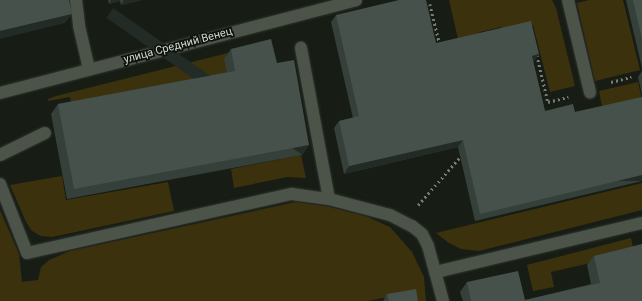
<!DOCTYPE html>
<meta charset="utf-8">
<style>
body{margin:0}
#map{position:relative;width:642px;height:301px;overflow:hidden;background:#171d15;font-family:Roboto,sans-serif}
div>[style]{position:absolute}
.green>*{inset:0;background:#3c310d}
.path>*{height:2.5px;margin-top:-1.25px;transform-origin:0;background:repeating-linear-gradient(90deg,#777d76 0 2px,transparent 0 5px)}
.roads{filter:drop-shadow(0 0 1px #313531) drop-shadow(0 0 1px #313531)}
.minor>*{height:12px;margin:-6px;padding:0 6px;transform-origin:6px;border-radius:6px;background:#4c544a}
.wall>*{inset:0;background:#35403a}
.shaded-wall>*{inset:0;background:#222b25;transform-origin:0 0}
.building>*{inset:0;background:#46514b}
span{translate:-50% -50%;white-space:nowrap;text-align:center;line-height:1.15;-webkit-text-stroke:3.5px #0e140c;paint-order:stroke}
.street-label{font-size:11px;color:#d4d9d3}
</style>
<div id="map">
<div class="green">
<div style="clip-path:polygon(449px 0,552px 0,556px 8px,575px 86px,550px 92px,533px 25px,503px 32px,501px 27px,480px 32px,459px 43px)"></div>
<div style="clip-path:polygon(589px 0,623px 0,640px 70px,595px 81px,577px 3px)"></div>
<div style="clip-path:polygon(264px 44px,271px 72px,72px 110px,70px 97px,48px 101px,48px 99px,56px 96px)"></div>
<div style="clip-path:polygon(638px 82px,642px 99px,603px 111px,599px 91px)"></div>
<div style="clip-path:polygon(301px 155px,306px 178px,287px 177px,234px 188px,231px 169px)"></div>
<div style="clip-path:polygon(62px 176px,66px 200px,168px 182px,174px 211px,52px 237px,41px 236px,32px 231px,26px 222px,10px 185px)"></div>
<div style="clip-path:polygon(642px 183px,642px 210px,479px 251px,461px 249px,449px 243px,436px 233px)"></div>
<div style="clip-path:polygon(296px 202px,330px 207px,368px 217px,390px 227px,412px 252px,424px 277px,426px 301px,412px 301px,410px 293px,367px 301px,0 301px,0 210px,19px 254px,22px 282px,38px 280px,41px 267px,49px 260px,70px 251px)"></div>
<div style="clip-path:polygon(631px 238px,634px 253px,551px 272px,554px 287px,533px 291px,527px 265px)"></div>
</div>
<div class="path">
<div style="left:430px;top:4px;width:42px;rotate:76.3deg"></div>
<div style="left:537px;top:55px;width:48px;rotate:76.8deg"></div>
<div style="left:548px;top:102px;width:21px;rotate:-14deg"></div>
<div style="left:611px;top:82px;width:21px;rotate:-14deg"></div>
<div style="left:418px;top:205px;width:67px;rotate:-48.7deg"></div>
</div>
<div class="roads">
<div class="minor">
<div style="left:76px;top:0;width:26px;rotate:83deg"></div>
<div style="left:79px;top:26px;width:44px;rotate:76.9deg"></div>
<div style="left:568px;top:0;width:95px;rotate:76.6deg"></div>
<div style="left:0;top:93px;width:368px;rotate:-14.6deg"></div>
<div style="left:0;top:155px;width:50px;rotate:-26.1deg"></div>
<div style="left:0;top:184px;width:74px;rotate:68.6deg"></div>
<div style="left:27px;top:253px;width:271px;rotate:-12.6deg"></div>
<div style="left:292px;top:194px;width:37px;rotate:8deg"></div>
<div style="left:329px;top:199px;width:154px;rotate:-100.5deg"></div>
<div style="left:329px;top:199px;width:63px;rotate:14.7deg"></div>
<div style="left:390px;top:215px;width:25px;rotate:27deg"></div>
<div style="left:412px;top:226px;width:13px;rotate:39deg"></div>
<div style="left:422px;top:234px;width:13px;rotate:63deg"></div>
<div style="left:428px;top:246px;width:57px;rotate:74.7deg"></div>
<div style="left:436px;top:272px;width:212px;rotate:-13.4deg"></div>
</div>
</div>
<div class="wall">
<div style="clip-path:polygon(108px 0,142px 0,121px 5px,120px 1px,109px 4px)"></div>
<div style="clip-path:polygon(626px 0,642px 0,642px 68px)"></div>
<div style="clip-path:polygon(336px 15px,436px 43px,534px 62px,533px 62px,545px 111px,575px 112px,642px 97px,642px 181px,475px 221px,458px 147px,344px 174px,334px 128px,339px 121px,353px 118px,331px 22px)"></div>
<div style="clip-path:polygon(231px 49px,277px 63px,309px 145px,302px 155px,67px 199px,51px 114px,58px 104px,227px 72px,224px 59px)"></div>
<div style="clip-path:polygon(642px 71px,642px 95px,638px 77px)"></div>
<div style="clip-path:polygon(594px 256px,642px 301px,463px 301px,460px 292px,467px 282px,525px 300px,591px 284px,587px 265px)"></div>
<div style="clip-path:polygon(387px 294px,418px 301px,383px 301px)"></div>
</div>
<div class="shaded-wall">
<div style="clip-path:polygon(111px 0,120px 0,120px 1px,109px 4px)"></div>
<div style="clip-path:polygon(124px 0,142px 0,121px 5px)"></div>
<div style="clip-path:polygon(72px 14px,65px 23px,0 39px,0 31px)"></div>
<div style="clip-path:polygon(539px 54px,534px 62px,527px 63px,532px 56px)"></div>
<div style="clip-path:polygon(463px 140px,458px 147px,344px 174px,349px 166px)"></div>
<div style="left:309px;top:145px;width:12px;height:239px;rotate:125deg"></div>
<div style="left:642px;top:175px;width:6px;height:167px;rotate:90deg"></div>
</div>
<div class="building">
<div style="clip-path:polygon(0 0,69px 0,72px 14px,0 31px)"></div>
<div style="clip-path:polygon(399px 0,426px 0,436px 43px,531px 21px,539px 54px,532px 56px,545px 111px,573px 104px,575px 112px,642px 97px,642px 175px,480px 214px,463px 140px,349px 166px,339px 121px,359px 116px,336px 15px)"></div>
<div style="clip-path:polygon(633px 0,642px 0,642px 39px)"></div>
<div style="clip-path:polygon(271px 39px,277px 63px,294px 60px,309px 145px,74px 189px,58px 104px,235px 71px,231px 49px)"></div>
<div style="clip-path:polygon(642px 244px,642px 301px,471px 301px,467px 282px,518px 271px,525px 300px,600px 283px,594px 256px)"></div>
<div style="clip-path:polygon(416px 289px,418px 301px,389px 301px,387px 294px)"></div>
</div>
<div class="street-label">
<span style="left:178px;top:46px;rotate:-15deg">улица Средний Венец</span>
</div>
</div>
